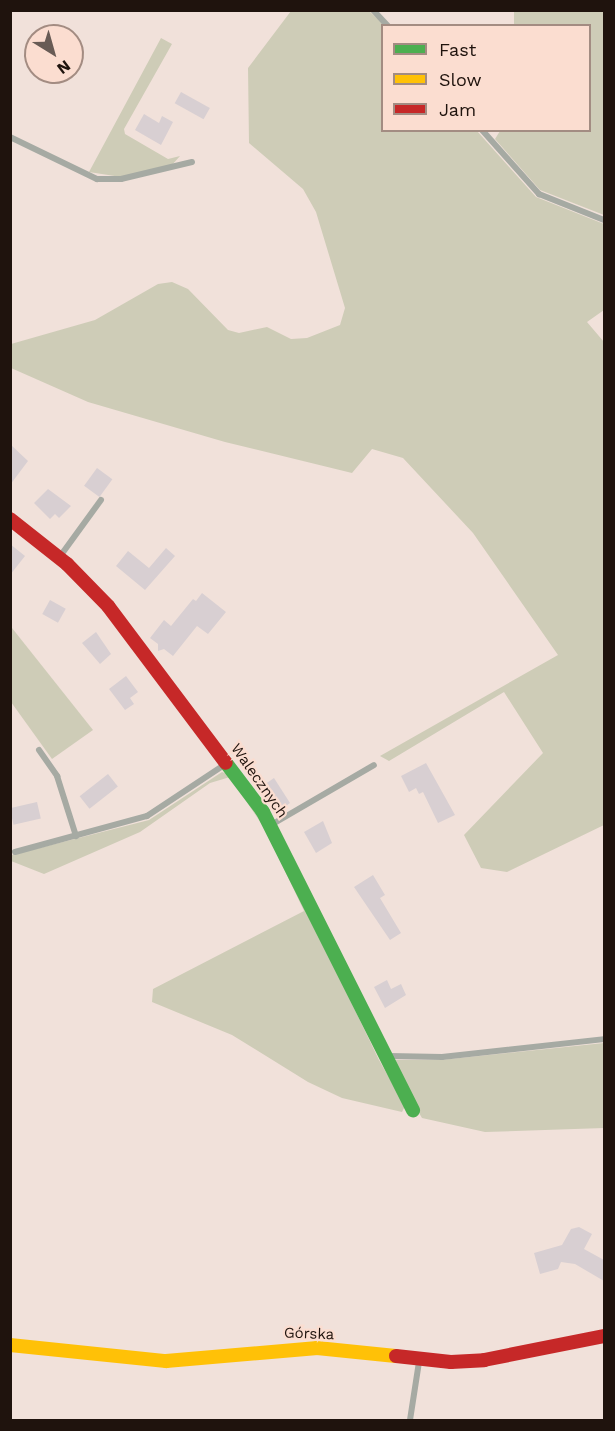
<!DOCTYPE html>
<meta charset="utf-8">
<style>
body{margin:0}
#map{position:relative;width:615px;height:1431px;overflow:hidden;background:#f1e1da;font-family:"Work Sans",sans-serif}
div>[style]{position:absolute}
.green>*{inset:0;background:#ceccb7}
.building>*{inset:0;background:#d8cfd2;transform-origin:0 0}
.lane>*{height:6px;margin:-3px;padding:0 3px;transform-origin:3px;border-radius:3px;background:#a6aaa3}
.fast>*{height:14px;margin:-7px;padding:0 7px;transform-origin:7px;border-radius:7px;background:#4caf50}
.slow>*{height:14px;margin:-7px;padding:0 7px;transform-origin:7px;border-radius:7px;background:#ffc107}
.jam>*{height:14px;margin:-7px;padding:0 7px;transform-origin:7px;border-radius:7px;background:#c62828}
span{translate:-50% -50%;white-space:nowrap;text-align:center;line-height:1.15;-webkit-text-stroke:4.5px #fbddd0;paint-order:stroke}
.street-label{font-size:15px;color:#1f130d}
.frame{position:absolute;inset:0;border:12px solid #1f130d;pointer-events:none}
.legend{position:absolute;left:381px;top:24px;width:210px;height:108px;box-sizing:border-box;background:#fbddd0;border:2px solid #a38c82;margin:0;padding:8px 10px;list-style:none;font-size:18px;color:#1f130d}
.legend li{display:flex;align-items:center;gap:12px;height:30px}
.legend b{width:30px;border:2px solid #a38c82}
.north{position:absolute;left:24px;top:24px;width:60px;height:60px;box-sizing:border-box;background:#fbddd0;border:2px solid #a38c82;border-radius:50%;rotate:143deg;font-size:16px;font-weight:700;line-height:24px;text-align:center;color:#1f130d}
.north::after{content:'';display:block;margin:auto;width:21px;height:27px;background:#685b55;clip-path:polygon(50% 0,100% 100%,50% 72%,0 100%)}
</style>
<div id="map">
<div class="green">
<div style="clip-path:polygon(291px 11px,369px 11px,384px 25px,382px 130px,477px 131px,536px 197px,604px 224px,604px 310px,587px 322px,604px 342px,604px 825px,507px 872px,481px 868px,464px 835px,543px 753px,504px 692px,389px 761px,380px 756px,558px 655px,473px 533px,403px 458px,372px 449px,352px 473px,225px 442px,88px 402px,11px 368px,11px 344px,95px 320px,158px 284px,172px 282px,188px 289px,228px 330px,239px 333px,267px 327px,291px 339px,307px 338px,340px 325px,345px 308px,316px 212px,303px 189px,249px 143px,248px 68px)"></div>
<div style="clip-path:polygon(514px 11px,604px 11px,604px 215px,540px 190px,495px 139px,500px 131px,590px 130px,590px 26px,514px 25px)"></div>
<div style="clip-path:polygon(161px 38px,172px 44px,124px 129px,125px 134px,168px 159px,180px 156px,172px 165px,121px 177px,89px 172px)"></div>
<div style="clip-path:polygon(12px 628px,93px 730px,52px 759px,11px 702px)"></div>
<div style="clip-path:polygon(222px 772px,232px 776px,267px 827px,379px 1060px,405px 1106px,402px 1112px,342px 1098px,308px 1082px,232px 1035px,152px 1002px,153px 989px,304px 911px,265px 829px,230px 777px,210px 783px,140px 832px,44px 874px,11px 861px,10px 851px,12px 855px,149px 820px)"></div>
<div style="clip-path:polygon(604px 1043px,604px 1128px,485px 1132px,422px 1118px,388px 1060px,441px 1060px)"></div>
</div>
<div class="building">
<div style="left:181px;top:92px;width:33px;height:13px;rotate:29deg"></div>
<div style="clip-path:polygon(144px 114px,159px 123px,162px 116px,173px 122px,161px 145px,135px 130px)"></div>
<div style="clip-path:polygon(10px 444px,28px 461px,10px 485px)"></div>
<div style="left:97px;top:468px;width:19px;height:22px;rotate:36deg"></div>
<div style="clip-path:polygon(48px 489px,71px 506px,59px 518px,55px 514px,50px 519px,34px 503px)"></div>
<div style="clip-path:polygon(10px 544px,25px 556px,10px 575px)"></div>
<div style="clip-path:polygon(166px 548px,175px 556px,145px 590px,116px 566px,128px 551px,149px 568px)"></div>
<div style="clip-path:polygon(202px 593px,226px 612px,208px 634px,197px 626px,173px 656px,164px 649px,158px 651px,158px 644px,150px 638px,164px 620px,171px 626px,193px 599px,196px 601px)"></div>
<div style="left:50px;top:600px;width:18px;height:16px;rotate:29deg"></div>
<div style="clip-path:polygon(96px 632px,111px 654px,100px 664px,82px 643px)"></div>
<div style="clip-path:polygon(126px 676px,138px 692px,130px 698px,134px 704px,125px 710px,109px 689px)"></div>
<div style="clip-path:polygon(426px 763px,455px 815px,438px 823px,423px 792px,419px 794px,416px 788px,409px 792px,401px 776px)"></div>
<div style="left:108px;top:774px;width:16px;height:36px;rotate:52deg"></div>
<div style="clip-path:polygon(274px 778px,290px 803px,279px 811px,261px 787px)"></div>
<div style="left:37px;top:802px;width:17px;height:28px;rotate:77deg"></div>
<div style="clip-path:polygon(323px 821px,332px 843px,316px 853px,304px 832px)"></div>
<div style="clip-path:polygon(373px 875px,385px 895px,380px 898px,401px 933px,390px 940px,354px 887px)"></div>
<div style="clip-path:polygon(387px 980px,391px 989px,401px 984px,406px 995px,385px 1008px,374px 987px)"></div>
<div style="clip-path:polygon(579px 1227px,592px 1234px,584px 1249px,604px 1260px,604px 1281px,575px 1264px,561px 1262px,558px 1269px,540px 1274px,534px 1253px,562px 1245px,571px 1229px)"></div>
</div>
<div class="lane">
<div style="left:373px;top:10px;width:22px;rotate:47deg"></div>
<div style="left:482px;top:130px;width:86px;rotate:48.3deg"></div>
<div style="left:539px;top:194px;width:70px;rotate:21.8deg"></div>
<div style="left:10px;top:137px;width:97px;rotate:25.8deg"></div>
<div style="left:97px;top:179px;width:24px"></div>
<div style="left:121px;top:179px;width:73px;rotate:-13.5deg"></div>
<div style="left:61px;top:555px;width:68px;rotate:-54deg"></div>
<div style="left:39px;top:750px;width:32px;rotate:55deg"></div>
<div style="left:57px;top:776px;width:63px;rotate:72.4deg"></div>
<div style="left:271px;top:825px;width:119px;rotate:-30.2deg"></div>
<div style="left:15px;top:852px;width:137px;rotate:-15.3deg"></div>
<div style="left:147px;top:816px;width:92px;rotate:-33.5deg"></div>
<div style="left:389px;top:1056px;width:53px;rotate:1.1deg"></div>
<div style="left:442px;top:1057px;width:163px;rotate:-6.3deg"></div>
<div style="left:410px;top:1420px;width:59px;rotate:-81.2deg"></div>
</div>
<div class="fast">
<div style="left:226px;top:763px;width:61px;rotate:52.9deg"></div>
<div style="left:263px;top:812px;width:334px;rotate:63.3deg"></div>
</div>
<div class="slow">
<div style="left:10px;top:1345px;width:157px;rotate:5.9deg"></div>
<div style="left:166px;top:1361px;width:152px;rotate:-4.9deg"></div>
<div style="left:317px;top:1348px;width:79px;rotate:5.8deg"></div>
</div>
<div class="jam">
<div style="left:10px;top:519px;width:73px;rotate:38.3deg"></div>
<div style="left:67px;top:564px;width:59px;rotate:45.7deg"></div>
<div style="left:108px;top:606px;width:196px;rotate:53.1deg"></div>
<div style="left:396px;top:1356px;width:55px;rotate:6.2deg"></div>
<div style="left:451px;top:1362px;width:33px;rotate:-3deg"></div>
<div style="left:484px;top:1360px;width:122px;rotate:-11.3deg"></div>
</div>
<div class="street-label">
<span style="left:259px;top:781px;rotate:55deg">Walecznych</span>
<span style="left:309px;top:1334px;rotate:2deg">Górska</span>
</div>
<div class="frame"></div>
<ul class="legend">
<li><b style="height:8px;background:#4caf50"></b>Fast</li>
<li><b style="height:8px;background:#ffc107"></b>Slow</li>
<li><b style="height:8px;background:#c62828"></b>Jam</li>
</ul>
<div class="north">N</div>
</div>
